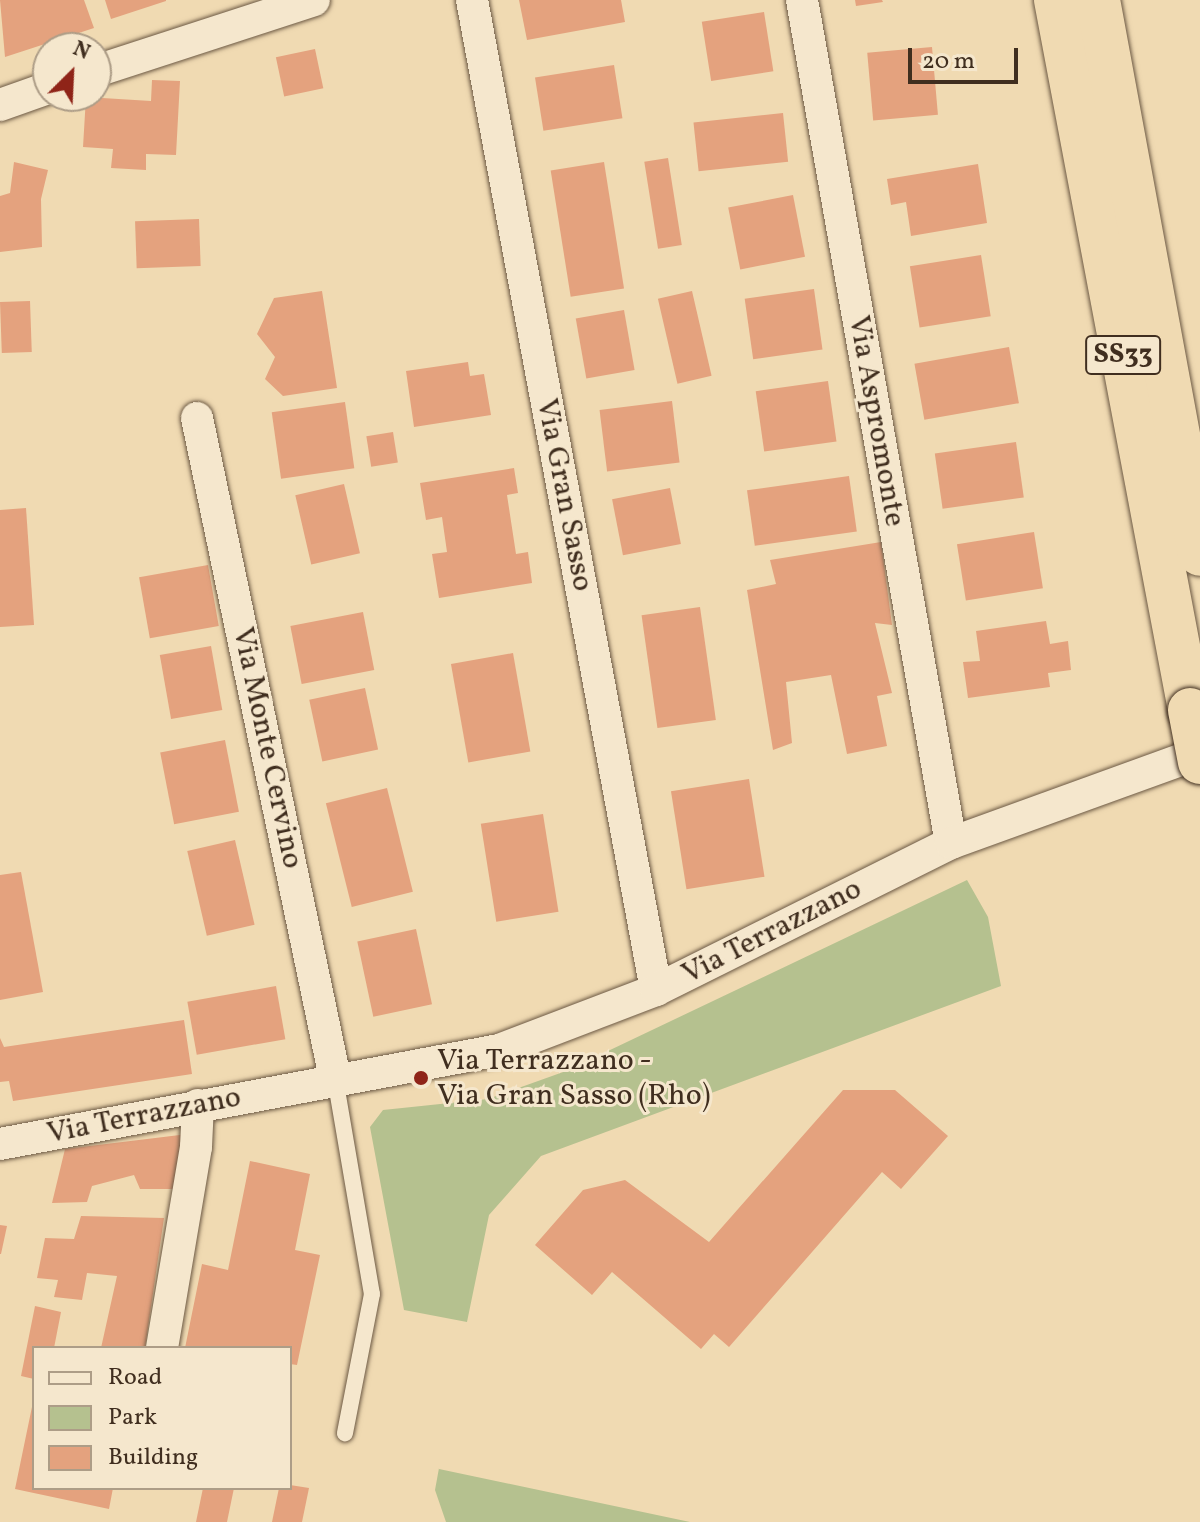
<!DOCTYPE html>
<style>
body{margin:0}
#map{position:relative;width:1200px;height:1522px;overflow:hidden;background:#f0dab2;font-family:Vollkorn,serif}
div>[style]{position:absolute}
.green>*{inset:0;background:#b5c18f}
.building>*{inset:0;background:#e4a27e;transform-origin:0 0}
.roads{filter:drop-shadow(0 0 2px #6c5944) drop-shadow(0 0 2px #6c5944)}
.lane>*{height:16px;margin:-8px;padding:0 8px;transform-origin:8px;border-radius:8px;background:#f5e7cd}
.street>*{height:32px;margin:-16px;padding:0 16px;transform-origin:16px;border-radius:16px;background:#f5e7cd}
.highway>*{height:44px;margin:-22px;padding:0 22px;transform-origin:22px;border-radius:22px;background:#f0dab2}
.bridges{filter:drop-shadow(0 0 2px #402e1f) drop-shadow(0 0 2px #402e1f)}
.highway-bridge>*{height:44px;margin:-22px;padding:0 22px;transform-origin:22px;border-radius:22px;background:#f0dab2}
.dots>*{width:22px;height:22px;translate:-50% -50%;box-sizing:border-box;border:4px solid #f5e7cd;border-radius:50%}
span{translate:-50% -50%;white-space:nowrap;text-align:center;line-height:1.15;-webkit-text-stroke:6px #f5e7cd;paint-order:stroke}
.shield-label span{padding:2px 6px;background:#f5e7cd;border:2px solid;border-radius:6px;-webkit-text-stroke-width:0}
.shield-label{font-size:28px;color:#402e1f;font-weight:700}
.street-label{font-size:30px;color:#402e1f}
.poi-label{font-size:30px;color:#402e1f}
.left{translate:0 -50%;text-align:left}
.legend{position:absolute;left:32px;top:1346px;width:260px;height:144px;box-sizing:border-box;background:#f5e7cd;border:2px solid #ad9d87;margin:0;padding:10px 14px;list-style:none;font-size:24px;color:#402e1f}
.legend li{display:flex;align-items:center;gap:16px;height:40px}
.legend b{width:40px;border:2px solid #ad9d87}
.north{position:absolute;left:32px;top:32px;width:80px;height:80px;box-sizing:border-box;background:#f5e7cd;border:2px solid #ad9d87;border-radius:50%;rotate:24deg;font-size:22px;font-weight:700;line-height:32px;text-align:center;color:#402e1f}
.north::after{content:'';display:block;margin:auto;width:28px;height:36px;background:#8f2418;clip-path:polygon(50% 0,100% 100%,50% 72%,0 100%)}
.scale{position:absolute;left:908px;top:48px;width:110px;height:36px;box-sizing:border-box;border:4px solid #402e1f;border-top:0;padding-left:10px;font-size:24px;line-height:28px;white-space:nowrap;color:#402e1f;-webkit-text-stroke:6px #f5e7cd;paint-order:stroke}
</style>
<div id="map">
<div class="green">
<div style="clip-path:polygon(967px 880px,988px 917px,1001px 986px,541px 1156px,489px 1215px,467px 1322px,404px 1310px,370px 1127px,383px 1110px,488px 1099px,566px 1071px)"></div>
<div style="clip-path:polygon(439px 1468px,439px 1469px,690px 1522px,446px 1522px,435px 1490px)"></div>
</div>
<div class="building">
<div style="clip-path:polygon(0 0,84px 0,94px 28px,5px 57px)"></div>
<div style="clip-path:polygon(105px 0,166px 0,166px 1px,111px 19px)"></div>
<div style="clip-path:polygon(519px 0,621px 0,625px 22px,527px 40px)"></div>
<div style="clip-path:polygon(855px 0,882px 0,883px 2px,856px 6px)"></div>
<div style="left:764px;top:12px;width:60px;height:63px;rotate:81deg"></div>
<div style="left:932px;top:47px;width:68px;height:65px;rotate:85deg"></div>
<div style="left:315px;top:49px;width:40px;height:40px;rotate:78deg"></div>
<div style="left:614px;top:65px;width:54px;height:80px;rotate:81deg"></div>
<div style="clip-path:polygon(152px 80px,180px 81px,176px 155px,146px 154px,146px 170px,111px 168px,113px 149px,83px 147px,86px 97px,151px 101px)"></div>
<div style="left:783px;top:113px;width:49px;height:90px;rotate:84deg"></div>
<div style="left:668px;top:158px;width:88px;height:24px;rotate:81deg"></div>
<div style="clip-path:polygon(14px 162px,48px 170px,41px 199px,42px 247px,0 252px,0 196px,10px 193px)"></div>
<div style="left:604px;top:162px;width:128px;height:54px;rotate:81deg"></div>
<div style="clip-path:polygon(978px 164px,987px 223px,911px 236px,906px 202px,891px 205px,887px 179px)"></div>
<div style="left:793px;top:195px;width:63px;height:66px;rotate:79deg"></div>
<div style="left:199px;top:219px;width:47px;height:64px;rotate:88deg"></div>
<div style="left:981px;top:255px;width:62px;height:72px;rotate:81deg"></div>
<div style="left:814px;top:289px;width:61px;height:70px;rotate:82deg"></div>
<div style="clip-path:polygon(322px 291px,337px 388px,283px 396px,265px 379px,275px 357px,257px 334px,274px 298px)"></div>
<div style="left:692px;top:291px;width:87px;height:35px;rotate:77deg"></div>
<div style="left:30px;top:301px;width:51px;height:30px;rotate:88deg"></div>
<div style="left:624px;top:310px;width:61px;height:49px;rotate:80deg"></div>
<div style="left:1009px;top:347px;width:57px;height:96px;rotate:80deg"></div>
<div style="clip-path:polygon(468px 362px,470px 376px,484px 374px,491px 415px,414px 427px,406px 371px)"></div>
<div style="left:828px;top:381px;width:61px;height:73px;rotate:82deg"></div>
<div style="left:672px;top:401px;width:62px;height:73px;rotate:83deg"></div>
<div style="left:345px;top:402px;width:67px;height:74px;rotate:82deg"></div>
<div style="left:393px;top:432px;width:31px;height:27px;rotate:81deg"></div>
<div style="left:1016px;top:442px;width:56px;height:82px;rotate:82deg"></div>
<div style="clip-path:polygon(514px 468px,518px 493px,507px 495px,516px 554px,528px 552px,532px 583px,439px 598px,432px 554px,447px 552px,442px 517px,426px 520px,420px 483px)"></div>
<div style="left:849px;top:476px;width:56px;height:103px;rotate:82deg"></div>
<div style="left:344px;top:484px;width:71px;height:50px;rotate:77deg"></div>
<div style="left:670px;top:488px;width:57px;height:59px;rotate:79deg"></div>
<div style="clip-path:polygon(26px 508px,34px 625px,0 627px,0 510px)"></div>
<div style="left:1034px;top:532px;width:57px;height:78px;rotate:81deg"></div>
<div style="clip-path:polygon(881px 542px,892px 625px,875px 623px,892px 693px,877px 696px,887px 746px,847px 754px,831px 675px,786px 682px,792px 743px,773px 750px,747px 590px,776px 584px,770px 560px)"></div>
<div style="left:208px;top:565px;width:62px;height:70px;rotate:80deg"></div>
<div style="left:700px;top:607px;width:114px;height:59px;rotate:82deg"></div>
<div style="left:363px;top:612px;width:59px;height:74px;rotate:79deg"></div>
<div style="clip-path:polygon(1046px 621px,1050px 644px,1068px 641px,1071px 670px,1048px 673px,1050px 687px,968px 698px,963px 662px,980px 661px,976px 631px)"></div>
<div style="left:211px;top:646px;width:65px;height:52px;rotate:80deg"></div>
<div style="left:513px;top:653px;width:100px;height:63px;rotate:80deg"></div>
<div style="left:365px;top:688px;width:63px;height:57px;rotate:78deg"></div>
<div style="left:225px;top:740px;width:73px;height:66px;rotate:79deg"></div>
<div style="left:749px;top:779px;width:99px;height:79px;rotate:81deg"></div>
<div style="left:387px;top:788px;width:107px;height:63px;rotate:76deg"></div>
<div style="left:543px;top:814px;width:99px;height:63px;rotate:81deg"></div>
<div style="left:235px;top:840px;width:87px;height:49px;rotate:77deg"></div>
<div style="clip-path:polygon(21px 872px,43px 992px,0 1000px,0 875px)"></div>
<div style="left:416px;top:929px;width:77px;height:60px;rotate:78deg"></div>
<div style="left:276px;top:986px;width:54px;height:90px;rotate:80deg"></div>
<div style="clip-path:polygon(184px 1020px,192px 1074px,13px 1101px,9px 1081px,0 1082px,0 1038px,4px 1047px)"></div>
<div style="clip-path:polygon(843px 1090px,895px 1090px,948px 1136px,901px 1189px,882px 1172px,729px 1347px,714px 1334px,701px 1349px,612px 1272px,592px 1295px,535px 1245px,583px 1190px,625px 1180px,709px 1242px)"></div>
<div style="clip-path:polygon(188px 1134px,173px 1189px,140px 1189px,134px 1175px,92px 1186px,87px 1202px,52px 1203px,65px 1149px)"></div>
<div style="clip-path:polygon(250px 1161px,310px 1174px,295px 1250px,320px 1255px,297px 1365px,290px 1364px,290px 1348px,185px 1348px,202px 1264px,228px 1270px)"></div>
<div style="clip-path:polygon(81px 1216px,164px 1218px,145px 1348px,101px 1348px,117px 1276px,87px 1273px,82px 1300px,54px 1297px,58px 1280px,37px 1278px,45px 1238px,74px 1239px)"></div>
<div style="clip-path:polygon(0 1225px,7px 1226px,1px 1254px,0 1254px)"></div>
<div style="clip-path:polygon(35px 1306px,61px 1312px,54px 1348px,34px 1348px,34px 1379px,21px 1376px)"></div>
<div style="clip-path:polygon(33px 1402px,34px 1488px,113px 1488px,109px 1509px,15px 1489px)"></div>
<div style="clip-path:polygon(290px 1485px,309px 1488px,302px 1522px,272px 1522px,279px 1488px)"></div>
<div style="clip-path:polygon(203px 1488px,234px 1488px,227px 1522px,196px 1522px)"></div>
</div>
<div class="roads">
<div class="lane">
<div style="left:335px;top:1078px;width:219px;rotate:80.3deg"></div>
<div style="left:372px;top:1294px;width:142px;rotate:101deg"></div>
</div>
<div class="street">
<div style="left:472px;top:0;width:1007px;rotate:79.47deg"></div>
<div style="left:802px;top:0;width:856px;rotate:79.98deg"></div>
<div style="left:96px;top:71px;width:229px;rotate:-18deg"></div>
<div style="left:0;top:105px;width:51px;rotate:-19.5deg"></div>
<div style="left:197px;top:418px;width:674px;rotate:78.19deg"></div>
<div style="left:0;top:1144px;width:508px;rotate:-10.67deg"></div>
<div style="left:499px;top:1050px;width:168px;rotate:-20.9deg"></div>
<div style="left:656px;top:990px;width:330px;rotate:-26.5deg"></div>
<div style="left:951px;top:843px;width:265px;rotate:-19.9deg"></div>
<div style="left:162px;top:1348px;width:204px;rotate:-80.4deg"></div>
<div style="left:196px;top:1147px;width:42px;rotate:-87.3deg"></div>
</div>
<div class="highway">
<div style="left:1056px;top:0;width:723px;rotate:79.31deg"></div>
<div style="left:1098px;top:0;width:563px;rotate:79.57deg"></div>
</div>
</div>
<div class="bridges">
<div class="highway-bridge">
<div style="left:1190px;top:710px;width:53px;rotate:79.1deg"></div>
</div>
</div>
<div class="dots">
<div style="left:421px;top:1078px;background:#8f2418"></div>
</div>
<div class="shield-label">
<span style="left:1123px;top:355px">SS33</span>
</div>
<div class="street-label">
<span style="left:876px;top:421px;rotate:80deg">Via Aspromonte</span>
<span style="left:564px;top:495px;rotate:79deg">Via Gran Sasso</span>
<span style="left:267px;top:748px;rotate:78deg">Via Monte Cervino</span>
<span style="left:772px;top:932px;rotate:-27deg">Via Terrazzano</span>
<span style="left:144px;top:1116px;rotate:-11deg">Via Terrazzano</span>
</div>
<div class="poi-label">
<span class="left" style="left:437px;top:1078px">Via Terrazzano -<br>Via Gran Sasso (Rho)</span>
</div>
<ul class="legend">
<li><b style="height:10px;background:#f5e7cd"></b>Road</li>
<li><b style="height:22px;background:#b5c18f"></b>Park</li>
<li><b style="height:22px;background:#e4a27e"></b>Building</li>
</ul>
<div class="north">N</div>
<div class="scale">20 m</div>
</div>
